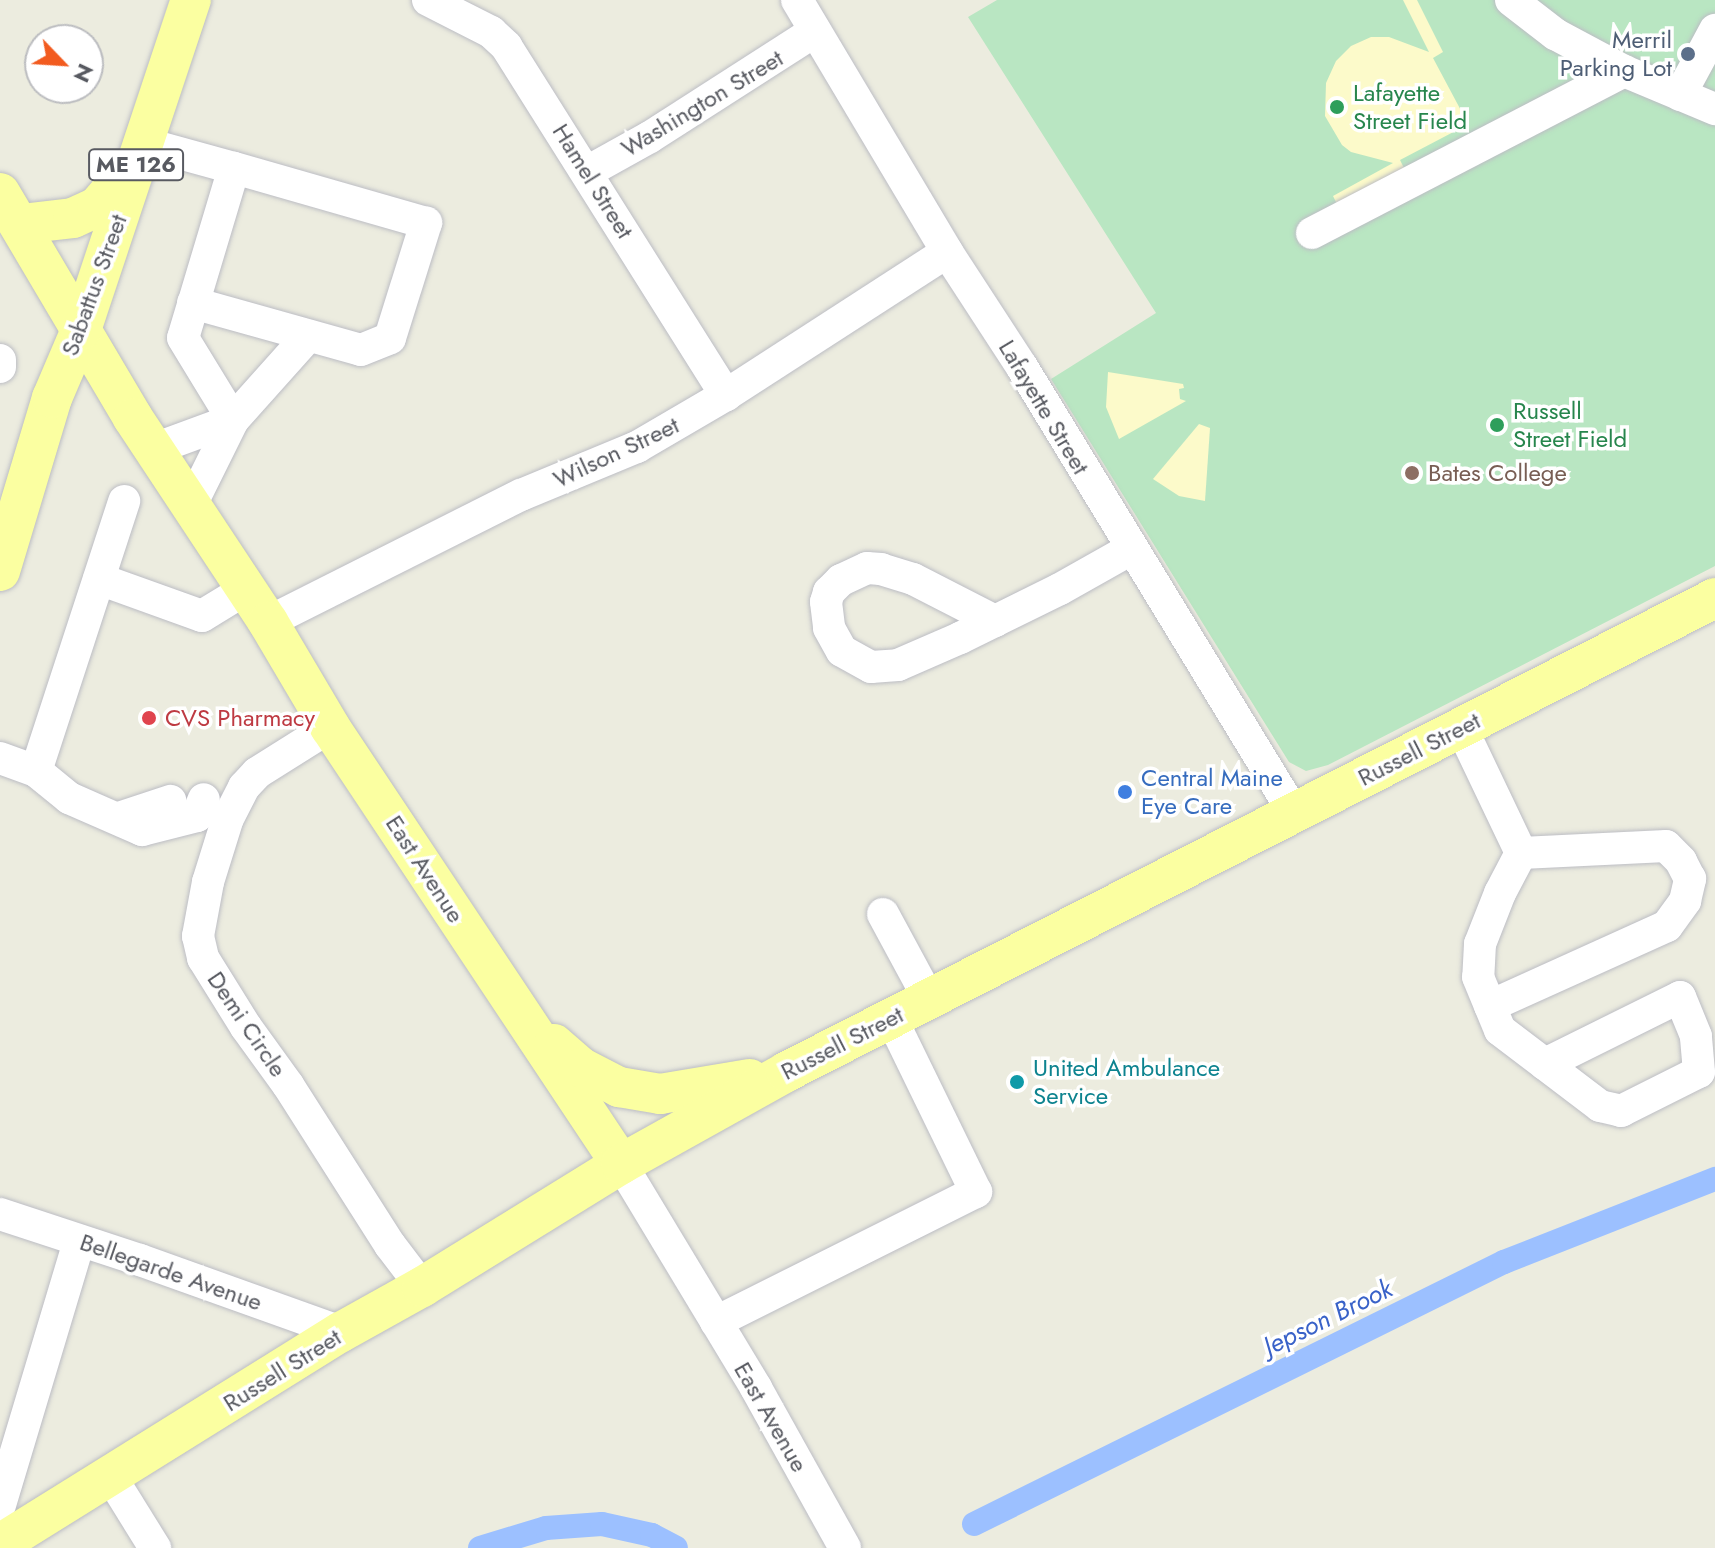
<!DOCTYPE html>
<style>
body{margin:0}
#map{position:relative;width:1715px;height:1548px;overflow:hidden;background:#ececdf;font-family:Jost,sans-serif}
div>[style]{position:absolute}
.green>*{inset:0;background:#b9e6c2}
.sand>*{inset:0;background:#fcfaca}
.canal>*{height:24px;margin:-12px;padding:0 12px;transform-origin:12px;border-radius:12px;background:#9cc0ff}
.roads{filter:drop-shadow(0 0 2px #bcbdc4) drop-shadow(0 0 2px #bcbdc4)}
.minor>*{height:32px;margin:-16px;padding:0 16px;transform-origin:16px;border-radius:16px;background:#fff}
.major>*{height:40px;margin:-20px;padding:0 20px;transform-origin:20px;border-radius:20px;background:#fbffa1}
.dots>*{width:22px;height:22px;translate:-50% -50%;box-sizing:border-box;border:4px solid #fff;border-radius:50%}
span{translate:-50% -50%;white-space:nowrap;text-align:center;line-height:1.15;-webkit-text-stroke:7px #fff;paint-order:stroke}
.shield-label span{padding:2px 6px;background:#fff;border:2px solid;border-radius:6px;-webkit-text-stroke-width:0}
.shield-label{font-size:22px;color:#585a61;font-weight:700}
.service-label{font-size:24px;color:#4e5e75}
.right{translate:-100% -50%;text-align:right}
.leisure-label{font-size:24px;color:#27864d}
.left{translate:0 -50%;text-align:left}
.street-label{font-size:24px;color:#585a61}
.education-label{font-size:24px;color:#785e54}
.health-label{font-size:24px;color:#be3a42}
.shop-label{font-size:24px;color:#366cbe}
.culture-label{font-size:24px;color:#0d838f}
.water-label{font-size:26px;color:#3962c8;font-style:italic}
.north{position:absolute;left:24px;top:24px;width:80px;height:80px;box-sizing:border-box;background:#fff;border:2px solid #bcbdc0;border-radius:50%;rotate:115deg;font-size:22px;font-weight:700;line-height:32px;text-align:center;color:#585a61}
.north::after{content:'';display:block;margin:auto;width:28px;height:36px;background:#f25b1f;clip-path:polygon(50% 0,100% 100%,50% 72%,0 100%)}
</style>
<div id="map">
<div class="green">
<div style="clip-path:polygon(997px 0,1715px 0,1715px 566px,1328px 765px,1306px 771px,1289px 762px,1051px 379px,1156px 313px,968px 17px)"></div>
</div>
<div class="sand">
<div style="clip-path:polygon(1403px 0,1417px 0,1443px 52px,1433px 58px,1465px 118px,1461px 128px,1400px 160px,1405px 170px,1338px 206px,1333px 196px,1393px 163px,1351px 152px,1342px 145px,1325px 116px,1326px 83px,1336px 61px,1351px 46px,1371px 37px,1389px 37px,1429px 52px)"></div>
<div style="clip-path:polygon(1108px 372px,1183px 384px,1184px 388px,1179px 389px,1180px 399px,1186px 401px,1119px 439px,1106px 407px)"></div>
<div style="clip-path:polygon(1199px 424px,1210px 428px,1205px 501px,1179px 496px,1153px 479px)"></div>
</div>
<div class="canal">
<div style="left:974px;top:1524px;width:591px;rotate:-26.31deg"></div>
<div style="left:1504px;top:1262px;width:227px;rotate:-21.5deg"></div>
<div style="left:480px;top:1548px;width:69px;rotate:-16.9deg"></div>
<div style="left:546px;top:1528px;width:56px;rotate:-4.1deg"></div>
<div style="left:602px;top:1524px;width:51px;rotate:12.4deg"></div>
<div style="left:652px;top:1535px;width:27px;rotate:28deg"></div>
</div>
<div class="roads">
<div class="minor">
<div style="left:428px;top:0;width:71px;rotate:26.9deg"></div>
<div style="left:491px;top:32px;width:21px;rotate:43deg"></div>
<div style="left:506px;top:46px;width:413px;rotate:57.8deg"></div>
<div style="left:797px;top:0;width:293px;rotate:59.2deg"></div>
<div style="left:947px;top:252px;width:137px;rotate:56.9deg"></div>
<div style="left:1022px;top:367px;width:522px;rotate:58.62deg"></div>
<div style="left:1511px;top:0;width:56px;rotate:37.7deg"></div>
<div style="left:1555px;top:34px;width:78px;rotate:28.2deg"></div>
<div style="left:1624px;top:71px;width:99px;rotate:22.7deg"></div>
<div style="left:1680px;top:95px;width:74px;rotate:-61.7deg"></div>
<div style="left:143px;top:143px;width:94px;rotate:15.4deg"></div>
<div style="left:234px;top:168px;width:177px;rotate:106.7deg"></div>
<div style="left:183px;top:338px;width:96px;rotate:58.6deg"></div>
<div style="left:587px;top:172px;width:72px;rotate:-29.1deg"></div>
<div style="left:650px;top:137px;width:196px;rotate:-32.7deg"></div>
<div style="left:1312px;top:233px;width:352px;rotate:-27.4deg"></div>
<div style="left:193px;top:303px;width:174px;rotate:15.6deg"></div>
<div style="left:361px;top:350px;width:31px;rotate:-22deg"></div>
<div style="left:390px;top:338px;width:121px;rotate:-72.6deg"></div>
<div style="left:426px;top:223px;width:200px;rotate:-164deg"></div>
<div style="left:0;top:360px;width:7px;rotate:90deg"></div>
<div style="left:154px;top:449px;width:84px;rotate:-20.2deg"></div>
<div style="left:191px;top:505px;width:95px;rotate:-63.7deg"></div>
<div style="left:233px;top:420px;width:113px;rotate:-48.2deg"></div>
<div style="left:99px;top:579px;width:109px;rotate:19.8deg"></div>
<div style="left:202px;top:616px;width:52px;rotate:-31.5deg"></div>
<div style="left:995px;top:621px;width:92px;rotate:-152.9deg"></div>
<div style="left:913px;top:579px;width:34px;rotate:-163deg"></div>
<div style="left:881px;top:569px;width:14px;rotate:-176deg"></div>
<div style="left:867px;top:568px;width:29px;rotate:155deg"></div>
<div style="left:841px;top:580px;width:17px;rotate:135deg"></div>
<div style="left:829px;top:592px;width:10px;rotate:107deg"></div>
<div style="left:826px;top:602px;width:26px;rotate:83deg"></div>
<div style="left:829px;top:628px;width:26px;rotate:61deg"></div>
<div style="left:842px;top:651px;width:33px;rotate:29deg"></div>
<div style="left:871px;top:667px;width:27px;rotate:-4deg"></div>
<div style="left:898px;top:665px;width:68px;rotate:-23.5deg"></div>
<div style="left:960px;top:638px;width:39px;rotate:-26deg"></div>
<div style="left:995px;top:621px;width:72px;rotate:-26.2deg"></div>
<div style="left:1060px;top:589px;width:81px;rotate:-29.4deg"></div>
<div style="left:268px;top:622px;width:283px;rotate:-26.7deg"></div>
<div style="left:521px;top:495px;width:126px;rotate:-22.5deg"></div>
<div style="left:637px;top:447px;width:103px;rotate:-30.3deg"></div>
<div style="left:726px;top:395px;width:263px;rotate:-32.9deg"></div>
<div style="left:330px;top:727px;width:86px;rotate:147.8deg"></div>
<div style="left:257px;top:773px;width:19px;rotate:133deg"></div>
<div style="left:244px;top:787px;width:38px;rotate:117deg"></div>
<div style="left:227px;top:821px;width:64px;rotate:107.3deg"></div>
<div style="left:208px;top:882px;width:55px;rotate:100.5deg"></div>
<div style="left:198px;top:936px;width:23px;rotate:77deg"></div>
<div style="left:203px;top:958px;width:81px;rotate:58.1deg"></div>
<div style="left:246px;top:1027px;width:72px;rotate:54.1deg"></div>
<div style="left:288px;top:1085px;width:190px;rotate:57.5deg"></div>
<div style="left:390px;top:1245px;width:53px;rotate:52.7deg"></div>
<div style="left:1461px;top:727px;width:140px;rotate:64.5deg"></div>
<div style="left:1521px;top:853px;width:45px;rotate:117.7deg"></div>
<div style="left:1500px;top:893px;width:55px;rotate:111.4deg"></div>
<div style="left:1480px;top:944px;width:33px;rotate:93deg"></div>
<div style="left:1478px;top:977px;width:57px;rotate:67.5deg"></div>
<div style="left:1500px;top:1030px;width:126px;rotate:37.2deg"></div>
<div style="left:1600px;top:1106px;width:22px;rotate:13deg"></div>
<div style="left:1621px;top:1111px;width:87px;rotate:-26.6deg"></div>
<div style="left:1699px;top:1072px;width:36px;rotate:-95deg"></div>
<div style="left:1696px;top:1036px;width:42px;rotate:-112.3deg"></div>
<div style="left:1680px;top:997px;width:151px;rotate:153.6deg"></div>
<div style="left:0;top:758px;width:38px;rotate:20deg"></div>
<div style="left:36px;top:771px;width:284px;rotate:-71.9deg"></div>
<div style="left:36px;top:771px;width:43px;rotate:39.3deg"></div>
<div style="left:69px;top:798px;width:80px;rotate:23.7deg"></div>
<div style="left:142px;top:830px;width:57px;rotate:-14.3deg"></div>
<div style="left:197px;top:816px;width:18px;rotate:-68deg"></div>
<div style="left:122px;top:817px;width:51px;rotate:-18.4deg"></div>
<div style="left:883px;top:914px;width:97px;rotate:61.6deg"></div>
<div style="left:1490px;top:1006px;width:194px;rotate:-24.3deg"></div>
<div style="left:1667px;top:926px;width:31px;rotate:-54deg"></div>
<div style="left:1685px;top:901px;width:23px;rotate:-77deg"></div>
<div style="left:1690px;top:879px;width:20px;rotate:-117deg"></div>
<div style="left:1681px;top:861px;width:21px;rotate:-135deg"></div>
<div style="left:1666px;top:846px;width:145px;rotate:177.2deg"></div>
<div style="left:621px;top:1164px;width:262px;rotate:58.9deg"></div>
<div style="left:756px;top:1388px;width:183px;rotate:60.9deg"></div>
<div style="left:0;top:1214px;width:147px;rotate:18.2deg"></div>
<div style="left:140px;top:1260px;width:214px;rotate:19.7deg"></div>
<div style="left:716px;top:1322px;width:291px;rotate:-26.6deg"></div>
<div style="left:976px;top:1192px;width:194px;rotate:-116deg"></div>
<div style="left:111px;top:1477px;width:84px;rotate:58.2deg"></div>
<div style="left:0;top:1505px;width:276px;rotate:-73.3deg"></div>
</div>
<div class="major">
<div style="left:0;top:193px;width:261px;rotate:59.4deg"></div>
<div style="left:133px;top:418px;width:245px;rotate:56.5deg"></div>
<div style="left:268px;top:622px;width:122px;rotate:59.4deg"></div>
<div style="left:330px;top:727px;width:525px;rotate:56.34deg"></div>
<div style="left:21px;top:224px;width:52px;rotate:-6.6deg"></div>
<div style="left:73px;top:218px;width:26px;rotate:-25deg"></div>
<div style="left:97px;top:207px;width:46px;rotate:-49.4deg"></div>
<div style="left:0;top:571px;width:181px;rotate:-73.3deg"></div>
<div style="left:52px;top:398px;width:74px;rotate:-66.9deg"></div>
<div style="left:81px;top:330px;width:348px;rotate:-71.6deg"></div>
<div style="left:554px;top:1044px;width:37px;rotate:41deg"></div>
<div style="left:582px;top:1068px;width:42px;rotate:27.2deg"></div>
<div style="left:619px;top:1087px;width:42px;rotate:9.7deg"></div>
<div style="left:660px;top:1094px;width:91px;rotate:-9.5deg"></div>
<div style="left:0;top:1544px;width:402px;rotate:-31.9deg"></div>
<div style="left:341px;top:1332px;width:93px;rotate:-29.1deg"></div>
<div style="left:422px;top:1287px;width:234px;rotate:-31.7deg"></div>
<div style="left:621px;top:1164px;width:189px;rotate:-29.1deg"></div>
<div style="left:786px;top:1072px;width:1043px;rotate:-27.03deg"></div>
</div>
</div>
<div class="dots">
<div style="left:1688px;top:54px;background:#5c6f8a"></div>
<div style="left:1337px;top:107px;background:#2e9e5b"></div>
<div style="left:1497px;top:425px;background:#2e9e5b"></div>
<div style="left:1412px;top:473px;background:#8d6e63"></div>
<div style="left:149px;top:718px;background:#e0444e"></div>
<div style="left:1125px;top:792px;background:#3f7fe0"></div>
<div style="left:1017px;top:1082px;background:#0f9aa8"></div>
</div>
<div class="shield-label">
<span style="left:136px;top:165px">ME 126</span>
</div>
<div class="service-label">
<span class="right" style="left:1672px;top:54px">Merril<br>Parking Lot</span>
</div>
<div class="leisure-label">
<span class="left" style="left:1353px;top:107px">Lafayette<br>Street Field</span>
<span class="left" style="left:1513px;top:425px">Russell<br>Street Field</span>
</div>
<div class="street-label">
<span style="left:702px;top:103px;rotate:-31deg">Washington Street</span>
<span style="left:593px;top:181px;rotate:58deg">Hamel Street</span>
<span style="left:94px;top:285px;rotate:-70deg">Sabattus Street</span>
<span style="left:1044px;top:407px;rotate:59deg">Lafayette Street</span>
<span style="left:616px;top:452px;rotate:-25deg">Wilson Street</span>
<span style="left:1419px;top:749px;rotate:-27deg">Russell Street</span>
<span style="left:425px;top:869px;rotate:57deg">East Avenue</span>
<span style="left:247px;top:1024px;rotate:56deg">Demi Circle</span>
<span style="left:842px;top:1043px;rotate:-27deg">Russell Street</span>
<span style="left:171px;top:1272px;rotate:19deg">Bellegarde Avenue</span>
<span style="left:282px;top:1370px;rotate:-32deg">Russell Street</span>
<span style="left:771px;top:1417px;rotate:60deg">East Avenue</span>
</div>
<div class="education-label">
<span class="left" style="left:1428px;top:473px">Bates College</span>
</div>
<div class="health-label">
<span class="left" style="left:165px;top:718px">CVS Pharmacy</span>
</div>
<div class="shop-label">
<span class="left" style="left:1141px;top:792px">Central Maine<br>Eye Care</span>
</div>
<div class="culture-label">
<span class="left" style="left:1033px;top:1082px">United Ambulance<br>Service</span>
</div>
<div class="water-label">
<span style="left:1328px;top:1318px;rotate:-26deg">Jepson Brook</span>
</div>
<div class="north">N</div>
</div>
